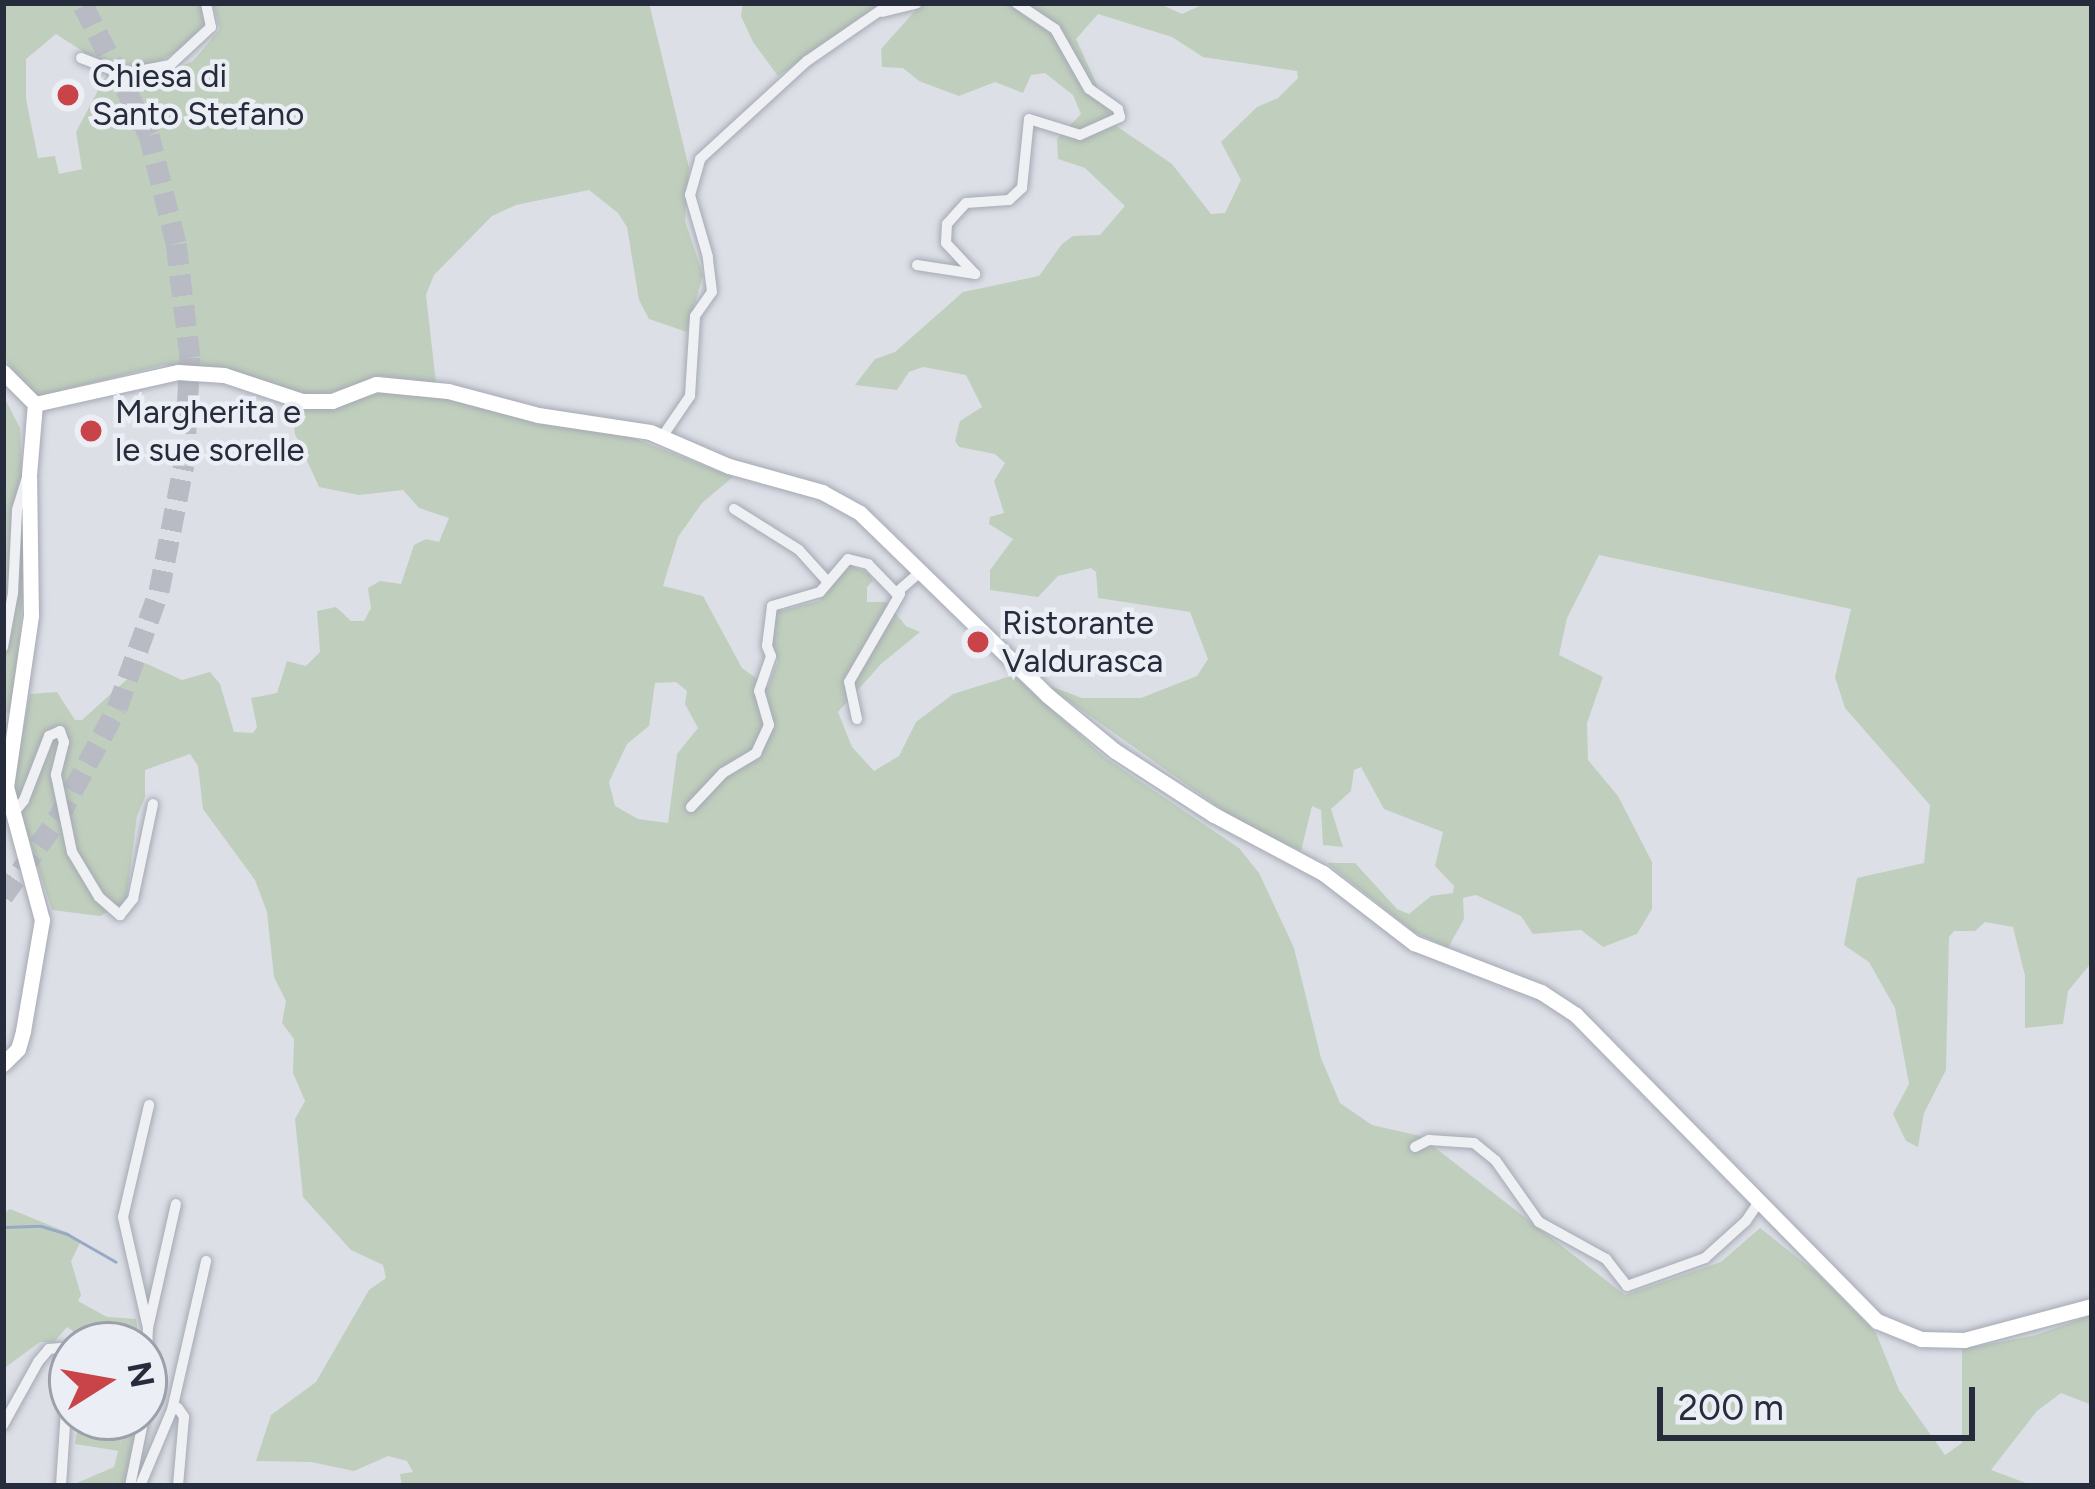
<!DOCTYPE html>
<style>
body{margin:0}
#map{position:relative;width:2095px;height:1489px;overflow:hidden;background:#dcdfe6;font-family:Figtree,sans-serif}
div>[style]{position:absolute}
.green>*{inset:0;background:#c0cfbd}
.stream>*{height:3px;margin:-1.5px;padding:0 1.5px;transform-origin:1.5px;border-radius:1.5px;background:#98a8c5}
.highway-tunnel>*{height:21px;margin-top:-10.5px;transform-origin:0;background:repeating-linear-gradient(90deg,#b8bbc4 0 21px,transparent 0 31px)}
.roads{filter:drop-shadow(0 0 3px #a5a9b3) drop-shadow(0 0 3px #a5a9b3)}
.street>*{height:10px;margin:-5px;padding:0 5px;transform-origin:5px;border-radius:5px;background:#eef0f4}
.secondary>*{height:15px;margin:-7.5px;padding:0 7.5px;transform-origin:7.5px;border-radius:7.5px;background:#fff}
.dots>*{width:33px;height:33px;translate:-50% -50%;box-sizing:border-box;border:6px solid #ebeef4;border-radius:50%}
span{translate:-50% -50%;white-space:nowrap;text-align:center;line-height:1.15;-webkit-text-stroke:9px #ebeef4;paint-order:stroke}
.poi-label{font-size:33px;color:#262c3b}
.left{translate:0 -50%;text-align:left}
.frame{position:absolute;inset:0;border:6px solid #262c3b;pointer-events:none}
.north{position:absolute;left:48px;top:1321px;width:120px;height:120px;box-sizing:border-box;background:#ebeef4;border:3px solid #9ca0aa;border-radius:50%;rotate:79deg;font-size:33px;font-weight:700;line-height:48px;text-align:center;color:#262c3b}
.north::after{content:'';display:block;margin:auto;width:42px;height:54px;background:#c84448;clip-path:polygon(50% 0,100% 100%,50% 72%,0 100%)}
.scale{position:absolute;left:1657px;top:1387px;width:318px;height:54px;box-sizing:border-box;border:6px solid #262c3b;border-top:0;padding-left:15px;font-size:36px;line-height:42px;white-space:nowrap;color:#262c3b;-webkit-text-stroke:9px #ebeef4;paint-order:stroke}
</style>
<div id="map">
<div class="green">
<div style="clip-path:polygon(3px 3px,201px 3px,205px 24px,181px 49px,147px 68px,121px 76px,56px 34px,26px 59px,26px 99px,38px 158px,55px 156px,59px 174px,82px 169px,76px 132px,105px 77px,137px 84px,193px 61px,220px 29px,213px 3px,649px 3px,689px 168px,685px 221px,703px 275px,687px 332px,649px 319px,639px 300px,627px 227px,618px 213px,589px 190px,516px 205px,492px 216px,434px 275px,426px 295px,436px 383px,379px 376px,325px 395px,294px 393px,237px 371px,163px 365px,33px 398px,3px 356px)"></div>
<div style="clip-path:polygon(743px 3px,881px 3px,778px 76px,753px 42px,741px 16px)"></div>
<div style="clip-path:polygon(evenodd,922px 3px,1158px 3px,1182px 14px,1206px 3px,2092px 3px,2092px 962px,2068px 991px,2063px 1024px,2025px 1028px,2025px 976px,2013px 927px,1985px 922px,1975px 931px,1954px 931px,1949px 937px,1946px 1070px,1924px 1113px,1918px 1147px,1906px 1141px,1893px 1114px,1909px 1084px,1895px 1008px,1869px 962px,1844px 945px,1857px 878px,1924px 863px,1930px 805px,1845px 708px,1835px 677px,1851px 609px,1599px 555px,1567px 618px,1559px 655px,1603px 677px,1587px 723px,1588px 760px,1618px 796px,1652px 862px,1652px 909px,1637px 934px,1603px 947px,1581px 930px,1533px 934px,1521px 916px,1476px 895px,1463px 898px,1464px 919px,1448px 948px,1414px 932px,1327px 863px,1355px 863px,1397px 909px,1409px 914px,1431px 896px,1453px 893px,1454px 886px,1435px 866px,1443px 832px,1384px 809px,1361px 767px,1354px 770px,1351px 791px,1331px 809px,1343px 847px,1323px 845px,1321px 810px,1312px 806px,1301px 851px,1241px 823px,1045px 684px,1082px 698px,1141px 698px,1197px 676px,1208px 659px,1190px 612px,1098px 598px,1096px 572px,1091px 568px,1058px 576px,1038px 597px,990px 590px,990px 570px,1013px 539px,989px 524px,990px 517px,1004px 513px,994px 481px,1005px 463px,995px 454px,959px 447px,955px 441px,960px 421px,982px 407px,966px 375px,923px 367px,909px 372px,897px 390px,855px 385px,875px 359px,895px 352px,963px 292px,1039px 276px,1062px 244px,1073px 236px,1100px 235px,1125px 206px,1085px 168px,1058px 159px,1057px 139px,1081px 114px,1073px 95px,1045px 73px,1031px 75px,1023px 93px,995px 82px,959px 96px,919px 81px,903px 68px,882px 67px,881px 49px,922px 3px,1098px 14px,1172px 37px,1203px 57px,1297px 71px,1298px 78px,1278px 98px,1257px 107px,1221px 142px,1241px 180px,1225px 213px,1211px 214px,1172px 164px,1115px 125px,1076px 39px,1098px 14px)"></div>
<div style="clip-path:polygon(evenodd,380px 390px,461px 399px,626px 435px,733px 477px,702px 503px,678px 537px,663px 586px,703px 596px,742px 668px,768px 687px,778px 661px,773px 646px,776px 612px,819px 601px,850px 565px,869px 574px,873px 581px,867px 587px,867px 602px,886px 602px,906px 626px,920px 632px,881px 664px,838px 712px,852px 747px,874px 771px,899px 756px,916px 722px,953px 694px,1014px 675px,1104px 757px,1239px 848px,1259px 873px,1294px 948px,1321px 1058px,1340px 1103px,1372px 1125px,1420px 1136px,1625px 1295px,1721px 1262px,1760px 1228px,1818px 1274px,1876px 1333px,1899px 1390px,1945px 1455px,1962px 1443px,1962px 1349px,2036px 1335px,2092px 1315px,2092px 1405px,2061px 1393px,2037px 1411px,1991px 1470px,2034px 1486px,402px 1486px,400px 1474px,413px 1472px,407px 1461px,388px 1456px,354px 1471px,311px 1462px,256px 1461px,271px 1415px,316px 1382px,369px 1290px,386px 1278px,383px 1265px,351px 1250px,303px 1197px,295px 1119px,305px 1101px,293px 1073px,294px 1039px,282px 1023px,286px 1001px,274px 977px,267px 912px,255px 880px,203px 809px,198px 766px,190px 754px,145px 770px,145px 797px,137px 816px,126px 902px,100px 916px,52px 910px,15px 796px,15px 771px,30px 694px,57px 692px,75px 720px,82px 720px,145px 663px,182px 680px,210px 672px,220px 684px,234px 732px,253px 733px,257px 727px,251px 698px,277px 693px,287px 661px,306px 666px,320px 652px,317px 611px,336px 607px,351px 621px,364px 621px,371px 608px,368px 588px,380px 581px,401px 584px,414px 545px,426px 539px,439px 542px,449px 518px,419px 508px,403px 490px,359px 495px,319px 487px,295px 434px,291px 406px,332px 409px,380px 390px,676px 682px,687px 691px,685px 704px,698px 728px,677px 754px,668px 823px,638px 819px,615px 806px,609px 782px,627px 744px,649px 726px,655px 683px,676px 682px)"></div>
<div style="clip-path:polygon(3px 395px,20px 428px,26px 556px,13px 715px,3px 711px)"></div>
<div style="clip-path:polygon(10px 1209px,69px 1233px,80px 1243px,71px 1261px,81px 1295px,78px 1301px,107px 1317px,136px 1319px,140px 1345px,73px 1345px,73px 1331px,67px 1327px,54px 1342px,40px 1342px,3px 1369px,3px 1214px)"></div>
<div style="clip-path:polygon(79px 1417px,124px 1417px,119px 1451px,75px 1444px)"></div>
<div style="clip-path:polygon(127px 1417px,139px 1417px,125px 1486px,70px 1486px,114px 1467px)"></div>
</div>
<div class="stream">
<div style="left:3px;top:1227px;width:38px;rotate:-2deg"></div>
<div style="left:41px;top:1226px;width:27px;rotate:17deg"></div>
<div style="left:67px;top:1234px;width:56px;rotate:29.7deg"></div>
</div>
<div class="highway-tunnel">
<div style="left:3px;top:896px;width:95px;rotate:-54.8deg"></div>
<div style="left:58px;top:818px;width:125px;rotate:-61.8deg"></div>
<div style="left:117px;top:708px;width:124px;rotate:-70.3deg"></div>
<div style="left:159px;top:591px;width:129px;rotate:-78.9deg"></div>
<div style="left:184px;top:464px;width:107px;rotate:-86.8deg"></div>
<div style="left:190px;top:357px;width:115px;rotate:-97deg"></div>
<div style="left:176px;top:243px;width:111px;rotate:-104deg"></div>
<div style="left:149px;top:135px;width:148px;rotate:-116.9deg"></div>
</div>
<div class="roads">
<div class="street">
<div style="left:882px;top:12px;width:36px;rotate:-14deg"></div>
<div style="left:81px;top:58px;width:45px;rotate:20.9deg"></div>
<div style="left:123px;top:74px;width:48px;rotate:-10.8deg"></div>
<div style="left:170px;top:65px;width:56px;rotate:-42.8deg"></div>
<div style="left:211px;top:27px;width:25px;rotate:-102deg"></div>
<div style="left:917px;top:265px;width:59px;rotate:8.8deg"></div>
<div style="left:975px;top:274px;width:42px;rotate:-133.1deg"></div>
<div style="left:946px;top:243px;width:19px;rotate:-87deg"></div>
<div style="left:947px;top:224px;width:28px;rotate:-48deg"></div>
<div style="left:966px;top:203px;width:43px;rotate:-4deg"></div>
<div style="left:1009px;top:200px;width:18px;rotate:-43deg"></div>
<div style="left:1022px;top:188px;width:69px;rotate:-84.2deg"></div>
<div style="left:1029px;top:119px;width:53px;rotate:17.4deg"></div>
<div style="left:1080px;top:135px;width:44px;rotate:-24.2deg"></div>
<div style="left:1120px;top:117px;width:8px;rotate:-104deg"></div>
<div style="left:1118px;top:109px;width:35px;rotate:-145deg"></div>
<div style="left:1089px;top:89px;width:69px;rotate:-119.5deg"></div>
<div style="left:1055px;top:29px;width:47px;rotate:-146.3deg"></div>
<div style="left:662px;top:437px;width:50px;rotate:-55.7deg"></div>
<div style="left:690px;top:396px;width:80px;rotate:-86.4deg"></div>
<div style="left:695px;top:316px;width:29px;rotate:-55deg"></div>
<div style="left:712px;top:292px;width:35px;rotate:-97deg"></div>
<div style="left:708px;top:257px;width:65px;rotate:-106.2deg"></div>
<div style="left:690px;top:195px;width:37px;rotate:-74deg"></div>
<div style="left:700px;top:159px;width:145px;rotate:-42.5deg"></div>
<div style="left:807px;top:61px;width:102px;rotate:-34.6deg"></div>
<div style="left:734px;top:509px;width:77px;rotate:32.2deg"></div>
<div style="left:799px;top:550px;width:42px;rotate:47.9deg"></div>
<div style="left:3px;top:647px;width:55px;rotate:-79.5deg"></div>
<div style="left:13px;top:593px;width:83px;rotate:-87.2deg"></div>
<div style="left:17px;top:510px;width:34px;rotate:-73deg"></div>
<div style="left:857px;top:719px;width:38px;rotate:-102deg"></div>
<div style="left:849px;top:682px;width:102px;rotate:-59.9deg"></div>
<div style="left:691px;top:807px;width:47px;rotate:-46.7deg"></div>
<div style="left:723px;top:773px;width:39px;rotate:-31deg"></div>
<div style="left:756px;top:753px;width:31px;rotate:-65deg"></div>
<div style="left:769px;top:725px;width:35px;rotate:-106deg"></div>
<div style="left:759px;top:691px;width:37px;rotate:-71deg"></div>
<div style="left:771px;top:656px;width:11px;rotate:-112deg"></div>
<div style="left:767px;top:646px;width:40px;rotate:-82.9deg"></div>
<div style="left:772px;top:606px;width:50px;rotate:-16.3deg"></div>
<div style="left:820px;top:592px;width:43px;rotate:-49.7deg"></div>
<div style="left:848px;top:559px;width:21px;rotate:14deg"></div>
<div style="left:868px;top:564px;width:40px;rotate:46deg"></div>
<div style="left:896px;top:593px;width:32px;rotate:-41deg"></div>
<div style="left:12px;top:815px;width:19px;rotate:-51deg"></div>
<div style="left:24px;top:800px;width:69px;rotate:-68.7deg"></div>
<div style="left:49px;top:736px;width:12px;rotate:-24deg"></div>
<div style="left:60px;top:731px;width:12px;rotate:70deg"></div>
<div style="left:64px;top:742px;width:34px;rotate:104deg"></div>
<div style="left:56px;top:775px;width:79px;rotate:78.3deg"></div>
<div style="left:72px;top:852px;width:52px;rotate:59deg"></div>
<div style="left:99px;top:897px;width:28px;rotate:41deg"></div>
<div style="left:120px;top:915px;width:21px;rotate:-51deg"></div>
<div style="left:133px;top:899px;width:97px;rotate:-78.1deg"></div>
<div style="left:1415px;top:1147px;width:16px;rotate:-27deg"></div>
<div style="left:1429px;top:1140px;width:45px;rotate:3.8deg"></div>
<div style="left:1474px;top:1143px;width:28px;rotate:39deg"></div>
<div style="left:1496px;top:1161px;width:75px;rotate:54.8deg"></div>
<div style="left:1539px;top:1222px;width:77px;rotate:28.9deg"></div>
<div style="left:1606px;top:1259px;width:34px;rotate:52deg"></div>
<div style="left:1627px;top:1286px;width:83px;rotate:-19.7deg"></div>
<div style="left:1705px;top:1258px;width:55px;rotate:-42.1deg"></div>
<div style="left:1746px;top:1221px;width:25px;rotate:-56deg"></div>
<div style="left:148px;top:1328px;width:114px;rotate:-102.7deg"></div>
<div style="left:123px;top:1217px;width:115px;rotate:-76.9deg"></div>
<div style="left:172px;top:1410px;width:153px;rotate:-77.1deg"></div>
<div style="left:144px;top:1415px;width:87px;rotate:-87.4deg"></div>
<div style="left:148px;top:1328px;width:127px;rotate:-77.3deg"></div>
<div style="left:3px;top:1425px;width:72px;rotate:-60.9deg"></div>
<div style="left:38px;top:1362px;width:17px;rotate:-50deg"></div>
<div style="left:49px;top:1349px;width:12px;rotate:-5deg"></div>
<div style="left:61px;top:1348px;width:19px;rotate:65deg"></div>
<div style="left:69px;top:1365px;width:121px;rotate:93.8deg"></div>
<div style="left:130px;top:1486px;width:70px;rotate:-78.5deg"></div>
<div style="left:140px;top:1486px;width:82px;rotate:-67.2deg"></div>
<div style="left:172px;top:1410px;width:6px;rotate:-18deg"></div>
<div style="left:178px;top:1408px;width:11px;rotate:56deg"></div>
<div style="left:184px;top:1417px;width:69px;rotate:95deg"></div>
</div>
<div class="secondary">
<div style="left:3px;top:372px;width:45px;rotate:45deg"></div>
<div style="left:35px;top:404px;width:147px;rotate:-12.6deg"></div>
<div style="left:178px;top:372px;width:46px;rotate:3.7deg"></div>
<div style="left:224px;top:375px;width:82px;rotate:18.4deg"></div>
<div style="left:302px;top:401px;width:30px"></div>
<div style="left:332px;top:401px;width:47px;rotate:-21.1deg"></div>
<div style="left:376px;top:384px;width:72px;rotate:5.6deg"></div>
<div style="left:448px;top:391px;width:93px;rotate:14.9deg"></div>
<div style="left:538px;top:415px;width:113px;rotate:8.6deg"></div>
<div style="left:650px;top:432px;width:86px;rotate:23.3deg"></div>
<div style="left:729px;top:466px;width:97px;rotate:15.6deg"></div>
<div style="left:822px;top:492px;width:43px;rotate:28.9deg"></div>
<div style="left:860px;top:513px;width:261px;rotate:44.2deg"></div>
<div style="left:1047px;top:695px;width:88px;rotate:39.5deg"></div>
<div style="left:1115px;top:751px;width:118px;rotate:32.9deg"></div>
<div style="left:1214px;top:815px;width:123px;rotate:28deg"></div>
<div style="left:1323px;top:873px;width:115px;rotate:37.6deg"></div>
<div style="left:1414px;top:943px;width:136px;rotate:21.1deg"></div>
<div style="left:1541px;top:992px;width:42px;rotate:33.3deg"></div>
<div style="left:1576px;top:1015px;width:429px;rotate:45.5deg"></div>
<div style="left:1877px;top:1321px;width:48px;rotate:22.2deg"></div>
<div style="left:1921px;top:1339px;width:43px;rotate:1.3deg"></div>
<div style="left:1964px;top:1340px;width:132px;rotate:-14.9deg"></div>
<div style="left:3px;top:1064px;width:21px;rotate:-45deg"></div>
<div style="left:18px;top:1049px;width:19px;rotate:-74deg"></div>
<div style="left:23px;top:1031px;width:113px;rotate:-80.3deg"></div>
<div style="left:42px;top:920px;width:138px;rotate:-105.1deg"></div>
<div style="left:6px;top:787px;width:174px;rotate:-81.7deg"></div>
<div style="left:31px;top:615px;width:140px;rotate:-90.8deg"></div>
<div style="left:29px;top:475px;width:71px;rotate:-85.2deg"></div>
</div>
</div>
<div class="dots">
<div style="left:68px;top:95px;background:#c84448"></div>
<div style="left:91px;top:431px;background:#c84448"></div>
<div style="left:978px;top:642px;background:#c84448"></div>
</div>
<div class="poi-label">
<span class="left" style="left:92px;top:95px">Chiesa di<br>Santo Stefano</span>
<span class="left" style="left:115px;top:431px">Margherita e<br>le sue sorelle</span>
<span class="left" style="left:1002px;top:642px">Ristorante<br>Valdurasca</span>
</div>
<div class="frame"></div>
<div class="north">N</div>
<div class="scale">200 m</div>
</div>
